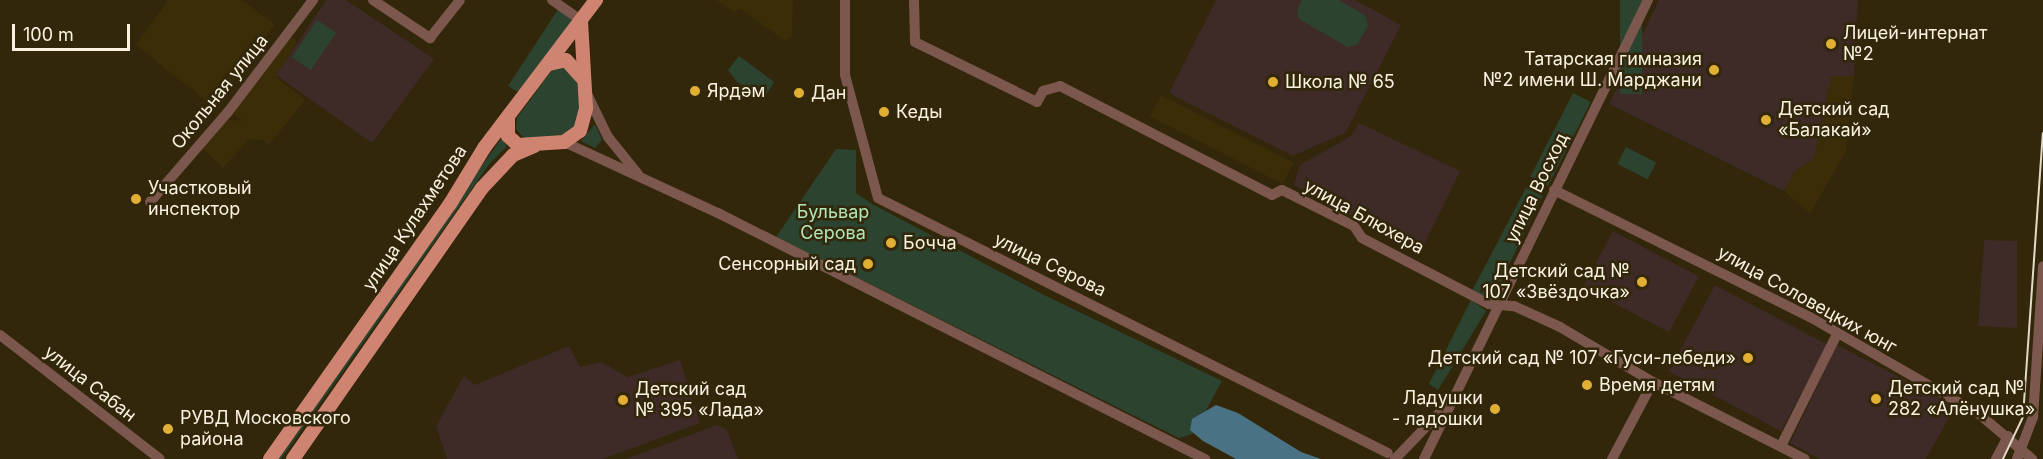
<!DOCTYPE html>
<meta charset="utf-8">
<style>
body{margin:0}
#map{position:relative;width:2043px;height:459px;overflow:hidden;background:#32270a;font-family:Inter,sans-serif}
div>[style]{position:absolute}
.built>*{inset:0;background:#3b2d07;transform-origin:0 0}
.education>*{inset:0;background:#3e2a27;transform-origin:0 0}
.green>*{inset:0;background:#2c4330;transform-origin:0 0}
.water>*{inset:0;background:#497384}
.minor>*{height:10px;margin:-5px;padding:0 5px;transform-origin:5px;border-radius:5px;background:#7c574d}
.major>*{height:14px;margin:-7px;padding:0 7px;transform-origin:7px;border-radius:7px;background:#ce8470}
.tram>*{height:1.5px;margin:-0.75px;padding:0 0.75px;transform-origin:0.75px;border-radius:0.75px;background:#e3dbc9}
.dots>*{width:16px;height:16px;translate:-50% -50%;box-sizing:border-box;border:3px solid #32270a;border-radius:50%}
span{translate:-50% -50%;white-space:nowrap;text-align:center;line-height:1.15;-webkit-text-stroke:5px #32270a;paint-order:stroke}
.poi-label{font-size:18px;color:#f9f2e1}
.left{translate:0 -50%;text-align:left}
.right{translate:-100% -50%;text-align:right}
.street-label{font-size:18px;color:#f9f2e1}
.park-label{font-size:18px;color:#b0e6b8}
.scale{position:absolute;left:12px;top:24px;width:118px;height:27px;box-sizing:border-box;border:3px solid #f9f2e1;border-top:0;padding-left:8px;font-size:18px;line-height:21px;white-space:nowrap;color:#f9f2e1;-webkit-text-stroke:4px #32270a;paint-order:stroke}
</style>
<div id="map">
<div class="built">
<div style="clip-path:polygon(168px 0,241px 0,275px 24px,215px 108px,136px 45px)"></div>
<div style="clip-path:polygon(716px 0,793px 0,792px 36px,785px 41px,741px 9px,734px 12px)"></div>
<div style="clip-path:polygon(284px 32px,297px 42px,276px 77px,305px 100px,269px 145px,263px 140px,249px 139px,223px 168px,202px 148px,225px 119px,242px 121px,227px 108px)"></div>
<div style="clip-path:polygon(1831px 75px,1854px 76px,1846px 151px,1810px 214px,1784px 191px,1795px 171px,1814px 158px)"></div>
<div style="left:1161px;top:95px;width:149px;height:24px;rotate:27deg"></div>
</div>
<div class="education">
<div style="clip-path:polygon(326px 0,346px 0,434px 59px,372px 143px,276px 75px)"></div>
<div style="clip-path:polygon(1216px 0,1355px 0,1401px 25px,1346px 132px,1293px 156px,1169px 93px)"></div>
<div style="clip-path:polygon(1659px 0,1858px 0,1854px 76px,1831px 76px,1814px 158px,1795px 171px,1784px 191px,1609px 104px)"></div>
<div style="clip-path:polygon(1359px 123px,1460px 171px,1420px 253px,1294px 185px,1300px 165px,1351px 136px)"></div>
<div style="left:1613px;top:231px;width:97px;height:63px;rotate:28deg"></div>
<div style="clip-path:polygon(1984px 240px,2017px 241px,2017px 328px,1978px 326px)"></div>
<div style="left:1715px;top:285px;width:127px;height:98px;rotate:28deg"></div>
<div style="clip-path:polygon(1837px 345px,1955px 406px,1926px 459px,1820px 459px,1790px 443px)"></div>
<div style="clip-path:polygon(569px 346px,580px 367px,601px 362px,628px 377px,680px 360px,700px 423px,603px 459px,447px 459px,436px 426px,464px 376px,475px 385px)"></div>
<div style="clip-path:polygon(717px 425px,727px 430px,738px 459px,626px 459px)"></div>
</div>
<div class="green">
<div style="clip-path:polygon(1302px 0,1338px 0,1365px 15px,1368px 25px,1358px 44px,1348px 47px,1299px 19px,1297px 10px)"></div>
<div style="left:1620px;top:0;width:22px;height:94px"></div>
<div style="clip-path:polygon(559px 8px,572px 21px,521px 92px,516px 91px,508px 86px)"></div>
<div style="left:317px;top:20px;width:23px;height:45px;rotate:34deg"></div>
<div style="clip-path:polygon(739px 56px,774px 82px,763px 100px,737px 82px,728px 70px)"></div>
<div style="clip-path:polygon(562px 63px,577px 80px,581px 119px,567px 136px,525px 139px,516px 129px,517px 118px,554px 67px)"></div>
<div style="left:1573px;top:93px;width:20px;height:94px;rotate:27deg"></div>
<div style="clip-path:polygon(595px 124px,602px 140px,595px 148px,581px 141px)"></div>
<div style="clip-path:polygon(501px 139px,507px 146px,490px 163px,281px 459px,274px 459px)"></div>
<div style="left:1626px;top:147px;width:34px;height:19px;rotate:27deg"></div>
<div style="clip-path:polygon(836px 149px,856px 150px,856px 193px,872px 204px,1046px 296px,1222px 381px,1193px 434px,1179px 438px,776px 237px)"></div>
<div style="clip-path:polygon(1528px 184px,1541px 189px,1543px 195px,1494px 295px,1485px 298px,1472px 291px)"></div>
<div style="clip-path:polygon(1471px 300px,1486px 311px,1438px 390px,1429px 384px)"></div>
</div>
<div class="water">
<div style="clip-path:polygon(1216px 405px,1238px 413px,1301px 452px,1321px 459px,1236px 459px,1203px 441px,1190px 430px,1192px 419px)"></div>
</div>
<div class="minor">
<div style="left:373px;top:0;width:69px;rotate:33.7deg"></div>
<div style="left:430px;top:38px;width:48px;rotate:-51.7deg"></div>
<div style="left:552px;top:0;width:35px;rotate:35deg"></div>
<div style="left:845px;top:0;width:75px;rotate:90deg"></div>
<div style="left:845px;top:75px;width:127px;rotate:75deg"></div>
<div style="left:878px;top:198px;width:570px;rotate:26.57deg"></div>
<div style="left:914px;top:0;width:42px;rotate:88.6deg"></div>
<div style="left:915px;top:42px;width:136px;rotate:26.2deg"></div>
<div style="left:1037px;top:102px;width:13px;rotate:-61deg"></div>
<div style="left:1043px;top:91px;width:18px;rotate:-16deg"></div>
<div style="left:1060px;top:86px;width:238px;rotate:27.2deg"></div>
<div style="left:1272px;top:195px;width:11px;rotate:-27deg"></div>
<div style="left:1282px;top:190px;width:80px;rotate:26.6deg"></div>
<div style="left:1354px;top:226px;width:14px;rotate:56deg"></div>
<div style="left:1362px;top:238px;width:143px;rotate:27.5deg"></div>
<div style="left:1489px;top:304px;width:25px;rotate:5deg"></div>
<div style="left:1514px;top:306px;width:51px;rotate:24.5deg"></div>
<div style="left:1560px;top:327px;width:108px;rotate:30.6deg"></div>
<div style="left:1653px;top:382px;width:170px;rotate:26.9deg"></div>
<div style="left:587px;top:94px;width:48px;rotate:64deg"></div>
<div style="left:608px;top:137px;width:48px;rotate:51deg"></div>
<div style="left:564px;top:142px;width:170px;rotate:24.8deg"></div>
<div style="left:718px;top:213px;width:546px;rotate:26.8deg"></div>
<div style="left:1554px;top:190px;width:286px;rotate:26.4deg"></div>
<div style="left:1810px;top:317px;width:195px;rotate:29.9deg"></div>
<div style="left:1979px;top:414px;width:70px;rotate:40.3deg"></div>
<div style="left:150px;top:202px;width:119px;rotate:-49.1deg"></div>
<div style="left:228px;top:112px;width:141px;rotate:-52.8deg"></div>
<div style="left:0;top:335px;width:202px;rotate:37.8deg"></div>
<div style="left:1781px;top:446px;width:125px;rotate:-63.4deg"></div>
<div style="left:1395px;top:459px;width:74px;rotate:-46.1deg"></div>
<div style="left:1424px;top:459px;width:511px;rotate:-63.99deg"></div>
<div style="left:1612px;top:459px;width:87px;rotate:-62deg"></div>
<div style="left:1996px;top:459px;width:26px;rotate:-62deg"></div>
<div style="left:2017px;top:459px;width:45px;rotate:-69.1deg"></div>
<div style="left:2033px;top:417px;width:151px;rotate:-86.2deg"></div>
</div>
<div class="major">
<div style="left:549px;top:64px;width:17px;rotate:-13deg"></div>
<div style="left:566px;top:60px;width:24px;rotate:48deg"></div>
<div style="left:508px;top:119px;width:17px;rotate:90deg"></div>
<div style="left:508px;top:136px;width:13px;rotate:42deg"></div>
<div style="left:518px;top:145px;width:46px;rotate:-3.7deg"></div>
<div style="left:564px;top:142px;width:19px;rotate:-35deg"></div>
<div style="left:580px;top:131px;width:24px;rotate:-75deg"></div>
<div style="left:586px;top:108px;width:88px;rotate:-93.3deg"></div>
<div style="left:270px;top:459px;width:312px;rotate:-54.8deg"></div>
<div style="left:450px;top:204px;width:66px;rotate:-58.7deg"></div>
<div style="left:484px;top:148px;width:186px;rotate:-52.9deg"></div>
<div style="left:293px;top:459px;width:330px;rotate:-55.1deg"></div>
<div style="left:482px;top:188px;width:45px;rotate:-46.8deg"></div>
<div style="left:513px;top:155px;width:23px;rotate:-23deg"></div>
</div>
<div class="tram">
<div style="left:2003px;top:459px;width:47px;rotate:-64.5deg"></div>
<div style="left:2023px;top:417px;width:284px;rotate:-86deg"></div>
</div>
<div class="dots">
<div style="left:1831px;top:44px;background:#e0af34"></div>
<div style="left:1714px;top:70px;background:#e0af34"></div>
<div style="left:1273px;top:82px;background:#e0af34"></div>
<div style="left:695px;top:91px;background:#e0af34"></div>
<div style="left:799px;top:93px;background:#e0af34"></div>
<div style="left:884px;top:112px;background:#e0af34"></div>
<div style="left:1766px;top:120px;background:#e0af34"></div>
<div style="left:136px;top:199px;background:#e0af34"></div>
<div style="left:891px;top:243px;background:#e0af34"></div>
<div style="left:868px;top:264px;background:#e0af34"></div>
<div style="left:1642px;top:282px;background:#e0af34"></div>
<div style="left:1748px;top:358px;background:#e0af34"></div>
<div style="left:1587px;top:385px;background:#e0af34"></div>
<div style="left:1876px;top:399px;background:#e0af34"></div>
<div style="left:623px;top:400px;background:#e0af34"></div>
<div style="left:1495px;top:409px;background:#e0af34"></div>
<div style="left:168px;top:429px;background:#e0af34"></div>
</div>
<div class="poi-label">
<span class="left" style="left:1843px;top:44px">Лицей-интернат<br>№2</span>
<span class="right" style="left:1702px;top:70px">Татарская гимназия<br>№2 имени Ш. Марджани</span>
<span class="left" style="left:1285px;top:82px">Школа № 65</span>
<span class="left" style="left:707px;top:91px">Ярдәм</span>
<span class="left" style="left:811px;top:93px">Дан</span>
<span class="left" style="left:1778px;top:120px">Детский сад<br>«Балакай»</span>
<span class="left" style="left:896px;top:112px">Кеды</span>
<span class="left" style="left:148px;top:199px">Участковый<br>инспектор</span>
<span class="left" style="left:903px;top:243px">Бочча</span>
<span class="right" style="left:856px;top:264px">Сенсорный сад</span>
<span class="right" style="left:1630px;top:282px">Детский сад №<br>107 «Звёздочка»</span>
<span class="right" style="left:1736px;top:358px">Детский сад № 107 «Гуси-лебеди»</span>
<span class="left" style="left:1599px;top:385px">Время детям</span>
<span class="left" style="left:1888px;top:399px">Детский сад №<br>282 «Алёнушка»</span>
<span class="left" style="left:635px;top:400px">Детский сад<br>№ 395 «Лада»</span>
<span class="right" style="left:1483px;top:409px">Ладушки<br>- ладошки</span>
<span class="left" style="left:180px;top:429px">РУВД Московского<br>района</span>
</div>
<div class="street-label">
<span style="left:220px;top:92px;rotate:-51deg">Окольная улица</span>
<span style="left:1537px;top:188px;rotate:-64deg">улица Восход</span>
<span style="left:1364px;top:217px;rotate:29deg">улица Блюхера</span>
<span style="left:415px;top:218px;rotate:-56deg">улица Кулахметова</span>
<span style="left:1050px;top:265px;rotate:26deg">улица Серова</span>
<span style="left:1807px;top:300px;rotate:29deg">улица Соловецких юнг</span>
<span style="left:90px;top:384px;rotate:38deg">улица Сабан</span>
</div>
<div class="park-label">
<span style="left:833px;top:223px">Бульвар<br>Серова</span>
</div>
<div class="scale">100 m</div>
</div>
